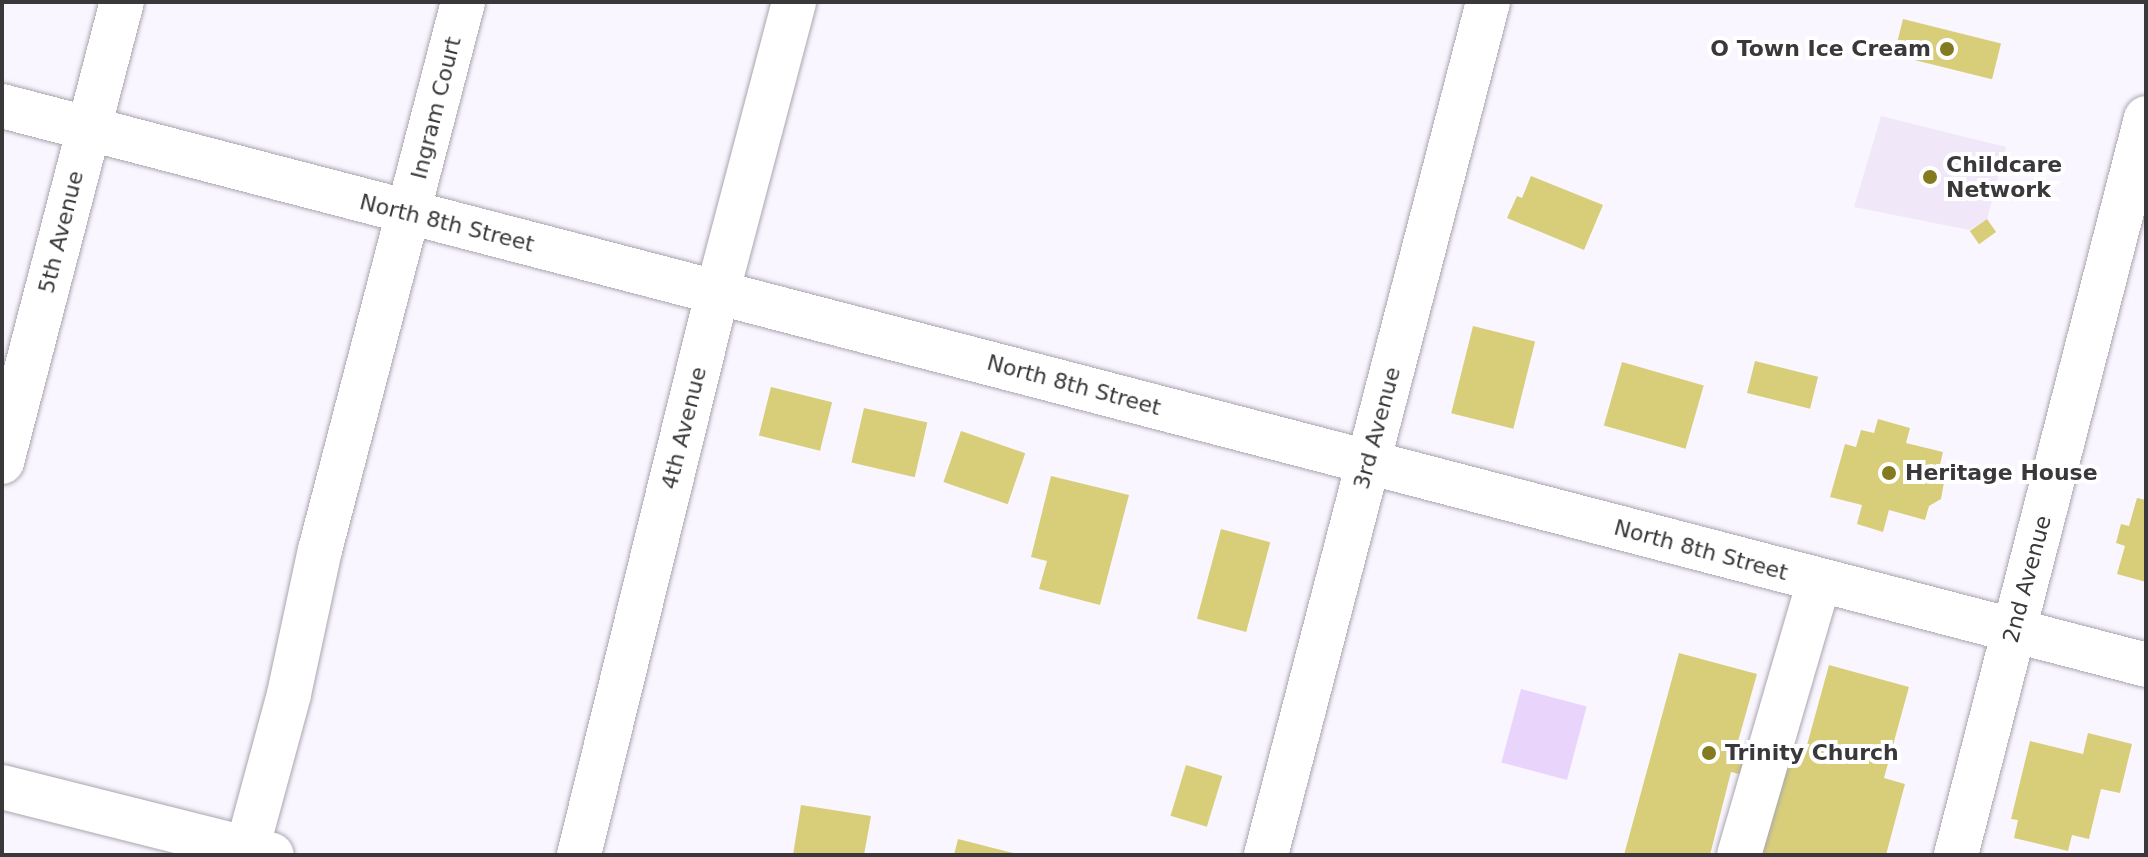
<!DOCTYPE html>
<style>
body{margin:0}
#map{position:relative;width:2148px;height:857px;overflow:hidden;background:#faf6ff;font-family:"DejaVu Sans",sans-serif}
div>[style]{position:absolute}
.built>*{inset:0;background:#f0e8f8}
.green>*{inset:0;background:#e9d5fc;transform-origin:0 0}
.building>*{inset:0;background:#d8ce7a;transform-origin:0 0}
.roads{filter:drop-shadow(0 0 2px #aaa5ae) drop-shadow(0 0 2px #aaa5ae)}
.minor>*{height:44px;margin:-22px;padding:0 22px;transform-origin:22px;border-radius:22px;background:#fff}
.major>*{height:44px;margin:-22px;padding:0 22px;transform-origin:22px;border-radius:22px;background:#fff}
.dots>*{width:22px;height:22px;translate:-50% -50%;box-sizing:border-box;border:4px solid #fff;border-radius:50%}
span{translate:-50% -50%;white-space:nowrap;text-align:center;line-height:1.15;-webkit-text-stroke:8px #fff;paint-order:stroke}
.poi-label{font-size:22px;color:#3a383b;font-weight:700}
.right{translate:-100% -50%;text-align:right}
.left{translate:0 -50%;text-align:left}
.street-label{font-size:22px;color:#3a383b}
.frame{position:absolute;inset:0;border:4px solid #3a383b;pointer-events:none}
</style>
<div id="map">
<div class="built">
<div style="clip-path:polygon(1881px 116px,2006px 147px,1987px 219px,1969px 230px,1854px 207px)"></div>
</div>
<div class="green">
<div style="left:1521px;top:689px;width:68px;height:76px;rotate:15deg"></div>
</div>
<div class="building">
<div style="left:1903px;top:19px;width:101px;height:37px;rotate:14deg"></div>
<div style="clip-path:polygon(1531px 176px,1603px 205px,1584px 250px,1507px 218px,1517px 196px,1522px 198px)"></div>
<div style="left:1987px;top:219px;width:16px;height:21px;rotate:55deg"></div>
<div style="left:1473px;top:326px;width:64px;height:90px;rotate:14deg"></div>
<div style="left:1755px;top:361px;width:65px;height:33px;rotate:14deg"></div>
<div style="left:1622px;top:362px;width:85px;height:66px;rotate:16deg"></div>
<div style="left:771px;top:387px;width:63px;height:50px;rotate:14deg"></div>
<div style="left:864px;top:408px;width:65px;height:56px;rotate:13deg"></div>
<div style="clip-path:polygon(1878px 419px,1910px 428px,1906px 443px,1943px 452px,1939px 469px,1945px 477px,1941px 499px,1929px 506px,1925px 520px,1889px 510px,1883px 532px,1857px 524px,1862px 505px,1830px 497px,1845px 444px,1856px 447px,1861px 430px,1874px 433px)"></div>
<div style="left:961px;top:431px;width:68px;height:54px;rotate:19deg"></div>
<div style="clip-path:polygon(1051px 476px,1129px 495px,1100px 605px,1039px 589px,1047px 561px,1031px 557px)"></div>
<div style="clip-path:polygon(2137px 498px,2146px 500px,2146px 582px,2117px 574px,2125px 546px,2116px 543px,2121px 524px,2129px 526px)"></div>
<div style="left:1221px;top:529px;width:51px;height:93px;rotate:15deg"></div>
<div style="clip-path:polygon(1679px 653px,1757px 674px,1737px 745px,1783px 758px,1785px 751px,1804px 756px,1829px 665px,1909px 687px,1884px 778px,1905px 784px,1886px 855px,1760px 855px,1776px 783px,1731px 772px,1710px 855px,1624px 855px)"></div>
<div style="clip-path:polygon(2088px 733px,2132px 744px,2120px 793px,2101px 789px,2089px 839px,2072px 835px,2068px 851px,2014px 838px,2018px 820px,2011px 819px,2030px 741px,2083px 754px)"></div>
<div style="left:1186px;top:765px;width:38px;height:53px;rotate:17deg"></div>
<div style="clip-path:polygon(801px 805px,871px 816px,864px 855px,793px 855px)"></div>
<div style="clip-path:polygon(958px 839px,1017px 854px,1017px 855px,954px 855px)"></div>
</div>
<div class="roads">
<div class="minor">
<div style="left:2px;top:106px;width:2216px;rotate:14.61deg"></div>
<div style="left:2px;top:462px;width:475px;rotate:-75.4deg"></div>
<div style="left:2px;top:787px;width:278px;rotate:14.1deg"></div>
<div style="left:247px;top:849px;width:161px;rotate:-74.8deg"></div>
<div style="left:289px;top:694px;width:147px;rotate:-77.9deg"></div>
<div style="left:320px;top:550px;width:566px;rotate:-75.37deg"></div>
<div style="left:579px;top:855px;width:582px;rotate:-76.18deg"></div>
<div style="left:718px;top:290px;width:298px;rotate:-75.2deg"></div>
<div style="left:1266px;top:855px;width:881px;rotate:-75.41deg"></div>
<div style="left:1739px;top:855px;width:285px;rotate:-73.7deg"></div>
</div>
<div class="major">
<div style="left:1956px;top:855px;width:761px;rotate:-75.54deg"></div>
</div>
</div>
<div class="dots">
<div style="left:1947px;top:49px;background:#847a1f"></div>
<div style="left:1930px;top:177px;background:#847a1f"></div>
<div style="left:1889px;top:473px;background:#847a1f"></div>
<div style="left:1709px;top:753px;background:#847a1f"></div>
</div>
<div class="poi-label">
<span class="right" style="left:1931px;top:49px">O Town Ice Cream</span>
<span class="left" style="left:1946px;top:177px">Childcare<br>Network</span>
<span class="left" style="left:1905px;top:473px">Heritage House</span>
<span class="left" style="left:1725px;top:753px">Trinity Church</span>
</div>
<div class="street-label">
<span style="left:436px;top:108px;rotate:-76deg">Ingram Court</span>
<span style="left:447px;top:223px;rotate:14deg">North 8th Street</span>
<span style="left:61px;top:232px;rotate:-76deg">5th Avenue</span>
<span style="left:1074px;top:385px;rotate:15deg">North 8th Street</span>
<span style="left:684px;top:428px;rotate:-76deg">4th Avenue</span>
<span style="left:1377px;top:428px;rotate:-75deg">3rd Avenue</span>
<span style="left:1701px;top:550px;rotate:15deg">North 8th Street</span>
<span style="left:2027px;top:579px;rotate:-75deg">2nd Avenue</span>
</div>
<div class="frame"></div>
</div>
